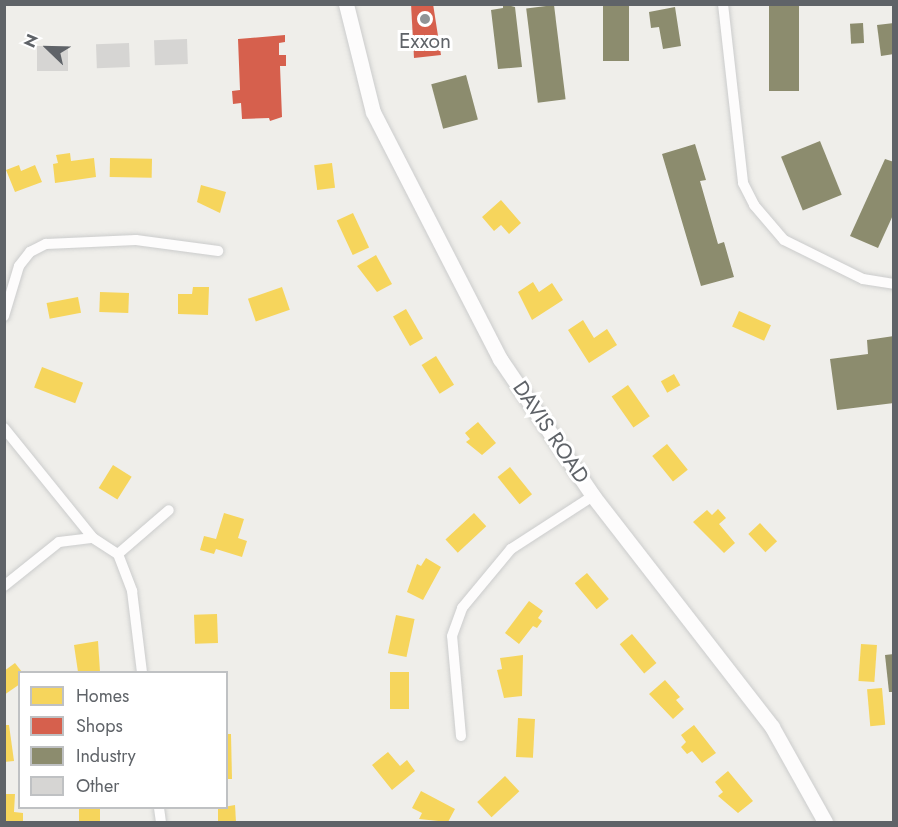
<!DOCTYPE html>
<style>
body{margin:0}
#map{position:relative;width:898px;height:827px;overflow:hidden;background:#efeeea;font-family:Jost,sans-serif}
div>[style]{position:absolute}
.homes>*{inset:0;background:#f6d55c;transform-origin:0 0}
.shops>*{inset:0;background:#d6604d}
.industry>*{inset:0;background:#8c8c6e;transform-origin:0 0}
.building>*{inset:0;background:#d6d5d3;transform-origin:0 0}
.roads{filter:drop-shadow(0 0 2px #cbcccc) drop-shadow(0 0 2px #cbcccc)}
.street>*{height:10px;margin:-5px;padding:0 5px;transform-origin:5px;border-radius:5px;background:#fdfcfc}
.secondary>*{height:15px;margin:-7.5px;padding:0 7.5px;transform-origin:7.5px;border-radius:7.5px;background:#fdfcfc}
.dots>*{width:16px;height:16px;translate:-50% -50%;box-sizing:border-box;border:3px solid #fff;border-radius:50%}
span{translate:-50% -50%;white-space:nowrap;text-align:center;line-height:1.15;-webkit-text-stroke:6px #fff;paint-order:stroke}
.poi-label{font-size:21px;color:#5f6368}
.street-label{font-size:21px;color:#5f6368}
.frame{position:absolute;inset:0;border:6px solid #5f6368;pointer-events:none}
.legend{position:absolute;left:18px;top:671px;width:210px;height:138px;box-sizing:border-box;background:#fff;border:2px solid #bfc1c3;margin:0;padding:8px 10px;list-style:none;font-size:18px;color:#5f6368}
.legend li{display:flex;align-items:center;gap:12px;height:30px}
.legend b{width:30px;border:2px solid #bfc1c3}
.north{position:absolute;left:18px;top:18px;width:60px;height:60px;-webkit-text-stroke:4px #fff;paint-order:stroke;rotate:293deg;font-size:16px;font-weight:700;line-height:24px;text-align:center;color:#5f6368}
.north::after{content:'';display:block;margin:auto;width:21px;height:27px;background:#5f6368;clip-path:polygon(50% 0,100% 100%,50% 72%,0 100%)}
</style>
<div id="map">
<div class="homes">
<div style="clip-path:polygon(70px 153px,71px 161px,94px 158px,96px 177px,55px 183px,53px 164px,58px 163px,56px 155px)"></div>
<div style="left:110px;top:158px;width:42px;height:19px;rotate:1deg"></div>
<div style="left:332px;top:163px;width:25px;height:18px;rotate:83deg"></div>
<div style="clip-path:polygon(19px 165px,21px 171px,35px 165px,42px 182px,15px 192px,6px 170px)"></div>
<div style="clip-path:polygon(201px 185px,226px 192px,220px 213px,197px 202px)"></div>
<div style="clip-path:polygon(501px 200px,521px 223px,509px 234px,501px 225px,494px 231px,482px 217px)"></div>
<div style="left:353px;top:213px;width:38px;height:18px;rotate:65deg"></div>
<div style="clip-path:polygon(376px 255px,392px 284px,377px 292px,357px 266px)"></div>
<div style="clip-path:polygon(533px 282px,539px 292px,552px 283px,563px 300px,532px 320px,518px 292px)"></div>
<div style="clip-path:polygon(193px 287px,209px 287px,208px 315px,178px 314px,178px 294px,192px 294px)"></div>
<div style="left:282px;top:287px;width:24px;height:36px;rotate:71deg"></div>
<div style="left:100px;top:292px;width:29px;height:20px;rotate:2deg"></div>
<div style="left:78px;top:297px;width:16px;height:32px;rotate:79deg"></div>
<div style="left:406px;top:309px;width:34px;height:15px;rotate:60deg"></div>
<div style="left:739px;top:311px;width:35px;height:17px;rotate:24deg"></div>
<div style="clip-path:polygon(583px 320px,594px 338px,607px 329px,617px 345px,589px 363px,568px 330px)"></div>
<div style="left:436px;top:356px;width:34px;height:17px;rotate:58deg"></div>
<div style="left:42px;top:367px;width:44px;height:22px;rotate:21deg"></div>
<div style="left:674px;top:374px;width:13px;height:15px;rotate:61deg"></div>
<div style="left:628px;top:385px;width:38px;height:20px;rotate:55deg"></div>
<div style="clip-path:polygon(478px 422px,496px 443px,482px 455px,466px 442px,470px 439px,465px 433px)"></div>
<div style="left:667px;top:444px;width:33px;height:19px;rotate:51deg"></div>
<div style="left:113px;top:465px;width:22px;height:27px;rotate:32deg"></div>
<div style="left:510px;top:467px;width:35px;height:16px;rotate:51deg"></div>
<div style="clip-path:polygon(718px 509px,726px 518px,719px 524px,735px 543px,724px 553px,693px 522px,707px 510px,712px 515px)"></div>
<div style="clip-path:polygon(224px 513px,244px 519px,238px 538px,247px 541px,242px 557px,216px 549px,214px 554px,200px 550px,204px 536px,216px 539px)"></div>
<div style="left:474px;top:513px;width:18px;height:39px;rotate:47deg"></div>
<div style="left:760px;top:523px;width:25px;height:16px;rotate:47deg"></div>
<div style="clip-path:polygon(426px 558px,441px 567px,423px 600px,407px 592px,417px 564px,421px 566px)"></div>
<div style="left:587px;top:573px;width:34px;height:16px;rotate:50deg"></div>
<div style="clip-path:polygon(529px 601px,543px 611px,538px 618px,542px 621px,537px 628px,533px 626px,519px 644px,505px 633px)"></div>
<div style="left:217px;top:614px;width:29px;height:23px;rotate:88deg"></div>
<div style="left:396px;top:615px;width:19px;height:39px;rotate:12deg"></div>
<div style="left:632px;top:634px;width:38px;height:16px;rotate:50deg"></div>
<div style="clip-path:polygon(98px 641px,100px 672px,78px 672px,74px 645px)"></div>
<div style="left:861px;top:644px;width:16px;height:37px;rotate:4deg"></div>
<div style="clip-path:polygon(523px 655px,522px 696px,504px 698px,497px 670px,502px 669px,500px 658px)"></div>
<div style="clip-path:polygon(15px 663px,22px 672px,20px 684px,4px 695px,4px 671px)"></div>
<div style="left:390px;top:672px;width:19px;height:37px"></div>
<div style="clip-path:polygon(665px 680px,680px 697px,676px 700px,684px 709px,673px 719px,649px 694px)"></div>
<div style="left:882px;top:688px;width:37px;height:15px;rotate:85deg"></div>
<div style="left:518px;top:718px;width:17px;height:39px;rotate:3deg"></div>
<div style="clip-path:polygon(4px 725px,9px 725px,14px 761px,4px 762px)"></div>
<div style="clip-path:polygon(694px 725px,716px 753px,702px 763px,692px 751px,687px 754px,681px 747px,686px 742px,681px 735px)"></div>
<div style="clip-path:polygon(226px 734px,231px 734px,232px 779px,226px 779px)"></div>
<div style="clip-path:polygon(388px 752px,400px 766px,407px 760px,415px 771px,392px 790px,372px 765px)"></div>
<div style="clip-path:polygon(728px 771px,753px 801px,738px 813px,718px 796px,723px 792px,715px 782px)"></div>
<div style="left:505px;top:776px;width:21px;height:38px;rotate:47deg"></div>
<div style="clip-path:polygon(421px 791px,455px 809px,448px 822px,419px 819px,422px 813px,412px 808px)"></div>
<div style="clip-path:polygon(4px 794px,15px 794px,14px 812px,23px 813px,23px 822px,4px 822px)"></div>
<div style="clip-path:polygon(235px 805px,236px 822px,218px 822px,218px 808px)"></div>
<div style="left:79px;top:808px;width:21px;height:14px"></div>
</div>
<div class="shops">
<div style="clip-path:polygon(411px 4px,433px 4px,441px 55px,414px 58px)"></div>
<div style="clip-path:polygon(285px 35px,285px 42px,279px 43px,279px 55px,286px 55px,286px 66px,280px 66px,282px 117px,270px 121px,269px 118px,242px 119px,241px 103px,233px 104px,232px 91px,240px 90px,238px 39px)"></div>
</div>
<div class="industry">
<div style="clip-path:polygon(503px 4px,515px 7px,522px 67px,498px 69px,491px 10px,503px 8px)"></div>
<div style="left:603px;top:4px;width:26px;height:57px"></div>
<div style="left:769px;top:4px;width:30px;height:87px"></div>
<div style="left:554px;top:5px;width:95px;height:28px;rotate:83deg"></div>
<div style="clip-path:polygon(675px 7px,681px 46px,663px 49px,659px 27px,651px 28px,649px 12px)"></div>
<div style="left:863px;top:23px;width:20px;height:13px;rotate:87deg"></div>
<div style="clip-path:polygon(894px 23px,894px 54px,881px 56px,877px 25px)"></div>
<div style="left:466px;top:75px;width:46px;height:36px;rotate:75deg"></div>
<div style="left:820px;top:141px;width:58px;height:42px;rotate:68deg"></div>
<div style="clip-path:polygon(695px 144px,706px 180px,700px 181px,718px 244px,724px 242px,734px 277px,701px 286px,662px 154px)"></div>
<div style="clip-path:polygon(885px 159px,894px 162px,894px 213px,878px 248px,850px 236px)"></div>
<div style="clip-path:polygon(894px 336px,894px 403px,837px 410px,830px 359px,868px 354px,867px 340px)"></div>
<div style="clip-path:polygon(894px 654px,894px 692px,889px 692px,885px 655px)"></div>
</div>
<div class="building">
<div style="left:187px;top:39px;width:25px;height:33px;rotate:88deg"></div>
<div style="left:129px;top:43px;width:24px;height:33px;rotate:88deg"></div>
<div style="left:37px;top:46px;width:31px;height:25px"></div>
</div>
<div class="roads">
<div class="street">
<div style="left:723px;top:4px;width:180px;rotate:83.6deg"></div>
<div style="left:743px;top:183px;width:25px;rotate:63deg"></div>
<div style="left:754px;top:205px;width:46px;rotate:49.4deg"></div>
<div style="left:784px;top:240px;width:88px;rotate:26.3deg"></div>
<div style="left:863px;top:279px;width:31px;rotate:9deg"></div>
<div style="left:4px;top:316px;width:52px;rotate:-73.3deg"></div>
<div style="left:19px;top:266px;width:18px;rotate:-52deg"></div>
<div style="left:30px;top:252px;width:18px;rotate:-27deg"></div>
<div style="left:46px;top:244px;width:90px;rotate:-2.5deg"></div>
<div style="left:136px;top:240px;width:83px;rotate:7.6deg"></div>
<div style="left:4px;top:428px;width:141px;rotate:51deg"></div>
<div style="left:118px;top:554px;width:67px;rotate:-40.8deg"></div>
<div style="left:4px;top:586px;width:70px;rotate:-38.7deg"></div>
<div style="left:59px;top:542px;width:34px;rotate:-7deg"></div>
<div style="left:93px;top:538px;width:30px;rotate:33deg"></div>
<div style="left:118px;top:554px;width:40px;rotate:69deg"></div>
<div style="left:132px;top:591px;width:82px;rotate:83deg"></div>
<div style="left:461px;top:736px;width:100px;rotate:-95.1deg"></div>
<div style="left:452px;top:636px;width:30px;rotate:-70deg"></div>
<div style="left:462px;top:608px;width:77px;rotate:-50.3deg"></div>
<div style="left:511px;top:549px;width:98px;rotate:-32.9deg"></div>
<div style="left:159px;top:808px;width:14px;rotate:82deg"></div>
</div>
<div class="secondary">
<div style="left:346px;top:4px;width:111px;rotate:76deg"></div>
<div style="left:373px;top:112px;width:278px;rotate:62.8deg"></div>
<div style="left:500px;top:359px;width:166px;rotate:55.8deg"></div>
<div style="left:593px;top:496px;width:292px;rotate:52.2deg"></div>
<div style="left:772px;top:727px;width:109px;rotate:60.8deg"></div>
</div>
</div>
<div class="dots">
<div style="left:425px;top:19px;background:#919496"></div>
</div>
<div class="poi-label">
<span style="left:425px;top:41px">Exxon</span>
</div>
<div class="street-label">
<span style="left:551px;top:432px;rotate:56deg">DAVIS ROAD</span>
</div>
<div class="frame"></div>
<ul class="legend">
<li><b style="height:16px;background:#f6d55c"></b>Homes</li>
<li><b style="height:16px;background:#d6604d"></b>Shops</li>
<li><b style="height:16px;background:#8c8c6e"></b>Industry</li>
<li><b style="height:16px;background:#d6d5d3"></b>Other</li>
</ul>
<div class="north">N</div>
</div>
